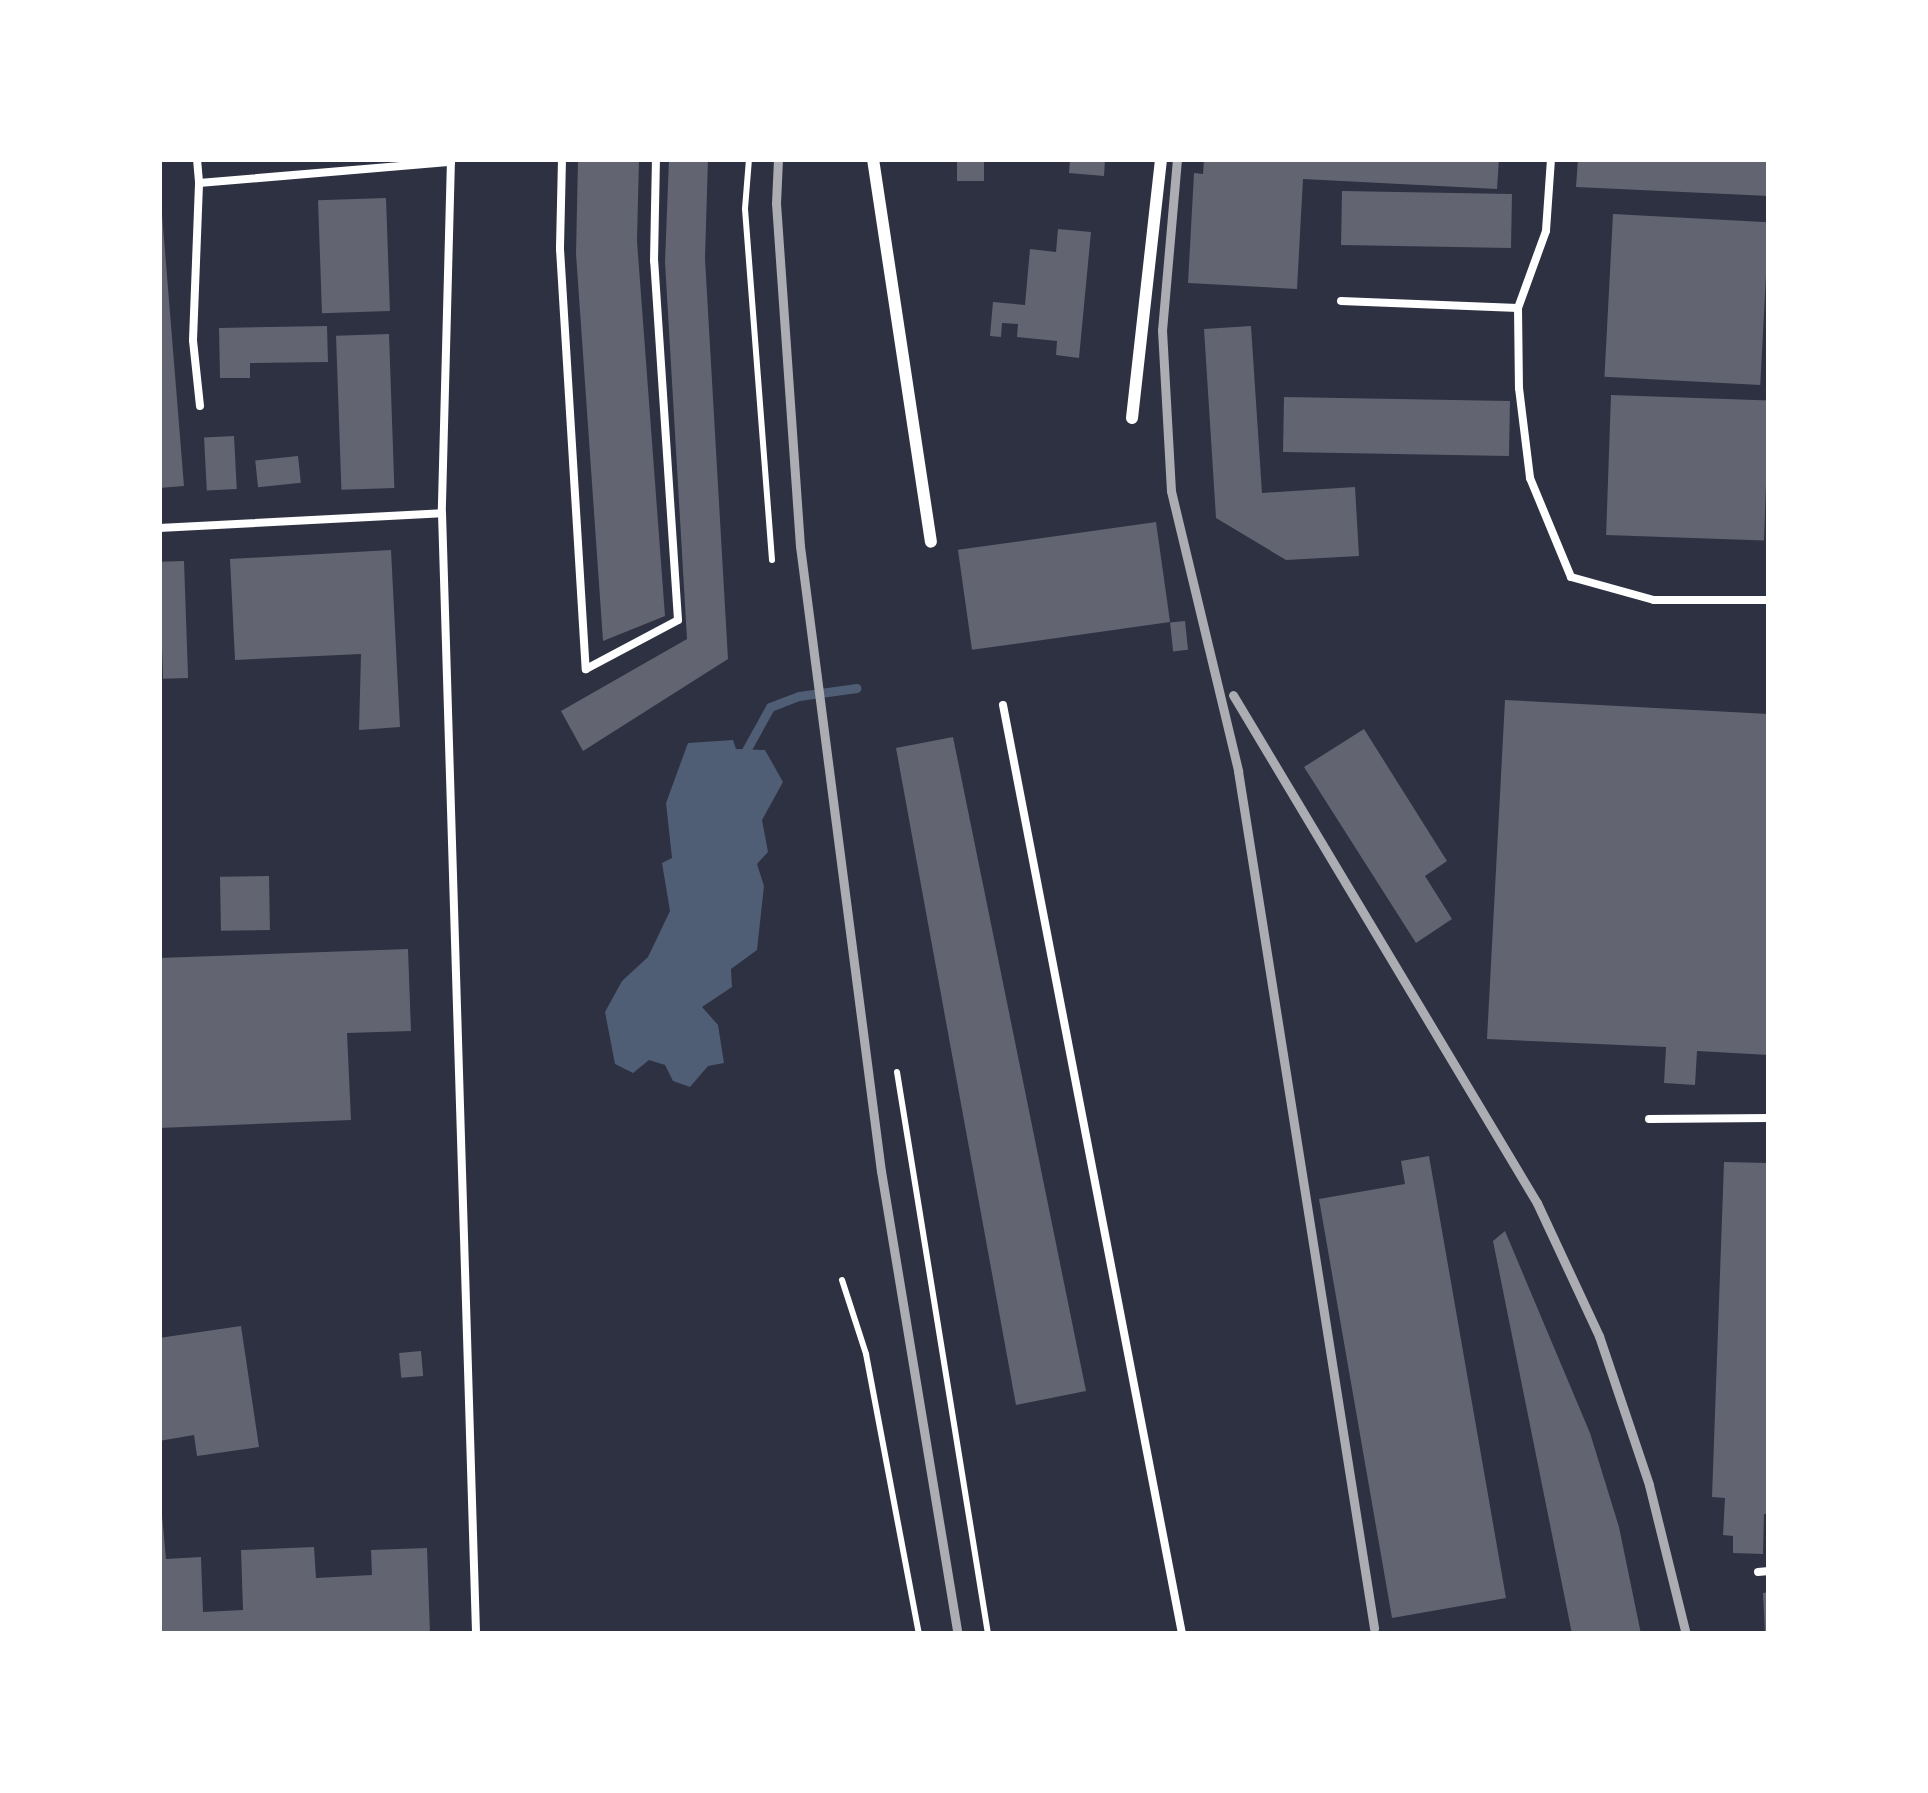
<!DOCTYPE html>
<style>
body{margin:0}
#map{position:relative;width:1928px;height:1793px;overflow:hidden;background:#2d3142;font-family:Georgia,serif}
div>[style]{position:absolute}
.water>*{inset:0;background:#4f5d75}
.stream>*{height:9px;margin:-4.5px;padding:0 4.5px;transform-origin:4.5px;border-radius:4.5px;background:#4f5d75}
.building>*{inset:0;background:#626471;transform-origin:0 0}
.path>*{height:6px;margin:-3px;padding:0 3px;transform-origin:3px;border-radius:3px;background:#fff}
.service>*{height:8px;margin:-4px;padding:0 4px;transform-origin:4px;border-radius:4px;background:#fff}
.minor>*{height:12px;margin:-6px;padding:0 6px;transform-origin:6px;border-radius:6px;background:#fff}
.rail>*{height:9px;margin:-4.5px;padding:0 4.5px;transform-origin:4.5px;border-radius:4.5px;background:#abadb3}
span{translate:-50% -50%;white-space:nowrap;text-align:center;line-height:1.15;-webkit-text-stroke:9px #fff;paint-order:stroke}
.frame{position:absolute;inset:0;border:162px solid #fff;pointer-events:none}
</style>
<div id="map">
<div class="water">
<div style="clip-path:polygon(733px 740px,736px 749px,765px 750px,783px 782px,762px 820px,768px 852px,757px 864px,764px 886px,757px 950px,731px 969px,732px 987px,702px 1007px,718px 1025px,724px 1063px,708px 1066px,690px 1087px,673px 1081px,665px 1065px,649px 1060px,633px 1073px,615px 1064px,605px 1012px,622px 981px,648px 957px,670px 911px,662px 863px,672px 858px,666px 803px,688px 743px)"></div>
</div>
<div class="stream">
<div style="left:743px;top:756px;width:56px;rotate:-61.1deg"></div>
<div style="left:770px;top:707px;width:31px;rotate:-21deg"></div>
<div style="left:799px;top:696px;width:58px;rotate:-8deg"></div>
</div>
<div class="building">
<div style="clip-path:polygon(578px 159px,639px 159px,637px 241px,665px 616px,603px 641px,576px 254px)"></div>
<div style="clip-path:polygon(669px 159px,708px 159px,705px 259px,728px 659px,583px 751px,561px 711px,687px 639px,665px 262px)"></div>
<div style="left:957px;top:159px;width:27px;height:22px"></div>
<div style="clip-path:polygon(1070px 159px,1105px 159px,1104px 176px,1069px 173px)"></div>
<div style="clip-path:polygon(1204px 159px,1499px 159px,1497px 189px,1303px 179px,1297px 289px,1188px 283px,1194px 173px,1203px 174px)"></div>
<div style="clip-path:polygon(1578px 159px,1769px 159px,1769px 196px,1576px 187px)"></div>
<div style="clip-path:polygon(159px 177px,184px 486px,159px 488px)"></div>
<div style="left:1342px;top:191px;width:170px;height:54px;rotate:1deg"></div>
<div style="left:386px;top:198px;width:113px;height:68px;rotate:88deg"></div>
<div style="left:1613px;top:214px;width:156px;height:163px;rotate:3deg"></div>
<div style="clip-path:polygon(1058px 229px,1091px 232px,1079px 358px,1056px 355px,1057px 341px,1017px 337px,1018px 324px,1002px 323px,1001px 337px,990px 336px,993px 302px,1025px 305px,1030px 249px,1056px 252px)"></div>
<div style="clip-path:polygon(327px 326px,328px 362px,250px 363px,250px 378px,220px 378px,219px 328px)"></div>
<div style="clip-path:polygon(1251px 326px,1262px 493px,1355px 487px,1359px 556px,1286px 560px,1216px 518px,1204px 329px)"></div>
<div style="left:389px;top:334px;width:154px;height:53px;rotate:88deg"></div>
<div style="left:1611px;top:395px;width:158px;height:140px;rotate:2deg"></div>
<div style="left:1284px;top:397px;width:226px;height:55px;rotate:1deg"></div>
<div style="left:234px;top:436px;width:53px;height:30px;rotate:87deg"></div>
<div style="left:298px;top:456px;width:27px;height:43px;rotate:84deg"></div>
<div style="left:1156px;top:522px;width:101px;height:200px;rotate:82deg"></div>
<div style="clip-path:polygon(391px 550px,400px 727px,359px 730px,361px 654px,235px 660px,230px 559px)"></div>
<div style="left:184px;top:561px;width:117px;height:25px;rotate:88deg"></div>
<div style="left:1185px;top:621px;width:29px;height:15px;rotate:84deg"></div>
<div style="clip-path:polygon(1505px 700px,1769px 714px,1769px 1055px,1697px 1051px,1695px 1085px,1664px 1083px,1666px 1047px,1487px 1039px)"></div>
<div style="clip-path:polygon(1364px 729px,1447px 861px,1425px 876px,1452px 919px,1416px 943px,1304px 767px)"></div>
<div style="clip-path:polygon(953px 737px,1086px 1391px,1016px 1405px,896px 748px)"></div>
<div style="left:269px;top:876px;width:54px;height:49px;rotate:89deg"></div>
<div style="clip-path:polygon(408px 949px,411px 1031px,347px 1033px,351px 1120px,159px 1128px,159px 958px)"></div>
<div style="clip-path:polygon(1429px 1156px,1506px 1598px,1392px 1618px,1319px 1199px,1405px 1184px,1401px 1161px)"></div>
<div style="clip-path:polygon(1724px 1162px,1769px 1163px,1769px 1514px,1764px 1514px,1763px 1554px,1733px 1553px,1733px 1536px,1723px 1535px,1725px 1498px,1712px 1497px)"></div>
<div style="clip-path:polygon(1505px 1231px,1590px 1433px,1619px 1527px,1641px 1634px,1572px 1634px,1493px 1241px)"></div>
<div style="clip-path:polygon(241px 1326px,259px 1447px,197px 1456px,194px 1435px,159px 1441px,159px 1338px)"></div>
<div style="left:421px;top:1351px;width:25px;height:22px;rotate:85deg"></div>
<div style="clip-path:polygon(159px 1482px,166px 1559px,201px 1557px,203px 1612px,243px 1610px,241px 1550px,314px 1547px,316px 1578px,372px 1575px,371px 1550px,427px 1548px,430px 1634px,159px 1634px)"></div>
<div style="clip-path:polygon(1769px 1592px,1769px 1634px,1765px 1634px,1763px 1593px)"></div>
</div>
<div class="path">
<div style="left:749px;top:159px;width:50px;rotate:94.6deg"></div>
<div style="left:745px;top:209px;width:352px;rotate:85.6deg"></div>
<div style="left:897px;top:1072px;width:569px;rotate:80.8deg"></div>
<div style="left:842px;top:1280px;width:78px;rotate:72deg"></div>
<div style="left:866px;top:1354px;width:285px;rotate:79.3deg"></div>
</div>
<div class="service">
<div style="left:197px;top:159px;width:24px;rotate:85deg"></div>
<div style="left:451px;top:159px;width:354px;rotate:91.5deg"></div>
<div style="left:442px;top:513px;width:1122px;rotate:88.26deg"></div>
<div style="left:562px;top:159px;width:90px;rotate:91.3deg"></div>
<div style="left:560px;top:249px;width:421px;rotate:86.5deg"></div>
<div style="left:586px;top:669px;width:104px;rotate:-28deg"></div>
<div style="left:678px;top:620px;width:360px;rotate:-93.8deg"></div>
<div style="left:654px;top:261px;width:102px;rotate:-88.9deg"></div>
<div style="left:1551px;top:159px;width:72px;rotate:94deg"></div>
<div style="left:1546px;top:231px;width:82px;rotate:110deg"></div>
<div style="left:1518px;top:308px;width:80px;rotate:89.3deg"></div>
<div style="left:1519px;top:388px;width:91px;rotate:83deg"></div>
<div style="left:1530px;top:478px;width:107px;rotate:67.5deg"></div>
<div style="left:1571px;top:577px;width:86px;rotate:15.5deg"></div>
<div style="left:1654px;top:600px;width:115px"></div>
<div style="left:1341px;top:301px;width:177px;rotate:2.3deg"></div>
<div style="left:200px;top:406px;width:66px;rotate:-96.1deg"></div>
<div style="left:193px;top:340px;width:157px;rotate:-87.8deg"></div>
<div style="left:199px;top:183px;width:253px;rotate:-4.8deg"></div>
<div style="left:159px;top:528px;width:283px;rotate:-3deg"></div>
<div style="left:1003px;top:705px;width:946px;rotate:79.09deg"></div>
<div style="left:1649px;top:1119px;width:120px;rotate:-0.5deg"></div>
<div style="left:1758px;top:1572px;width:11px;rotate:-5deg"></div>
</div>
<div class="minor">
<div style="left:873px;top:159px;width:387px;rotate:81.4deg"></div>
<div style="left:1132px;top:418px;width:261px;rotate:-83.6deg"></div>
</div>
<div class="rail">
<div style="left:778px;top:159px;width:44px;rotate:92.6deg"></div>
<div style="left:776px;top:203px;width:344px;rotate:86deg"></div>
<div style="left:800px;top:546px;width:630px;rotate:82.62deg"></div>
<div style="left:881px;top:1171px;width:469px;rotate:80.6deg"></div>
<div style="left:1177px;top:159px;width:172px;rotate:95deg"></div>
<div style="left:1162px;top:330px;width:161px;rotate:86.8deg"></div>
<div style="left:1171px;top:491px;width:288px;rotate:76.5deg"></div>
<div style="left:1238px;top:771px;width:868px;rotate:80.98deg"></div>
<div style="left:1233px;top:695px;width:592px;rotate:59.1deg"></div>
<div style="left:1537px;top:1203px;width:147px;rotate:65deg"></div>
<div style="left:1599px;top:1336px;width:157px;rotate:71.4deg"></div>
<div style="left:1649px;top:1485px;width:154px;rotate:76.1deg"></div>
</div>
<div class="frame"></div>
</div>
